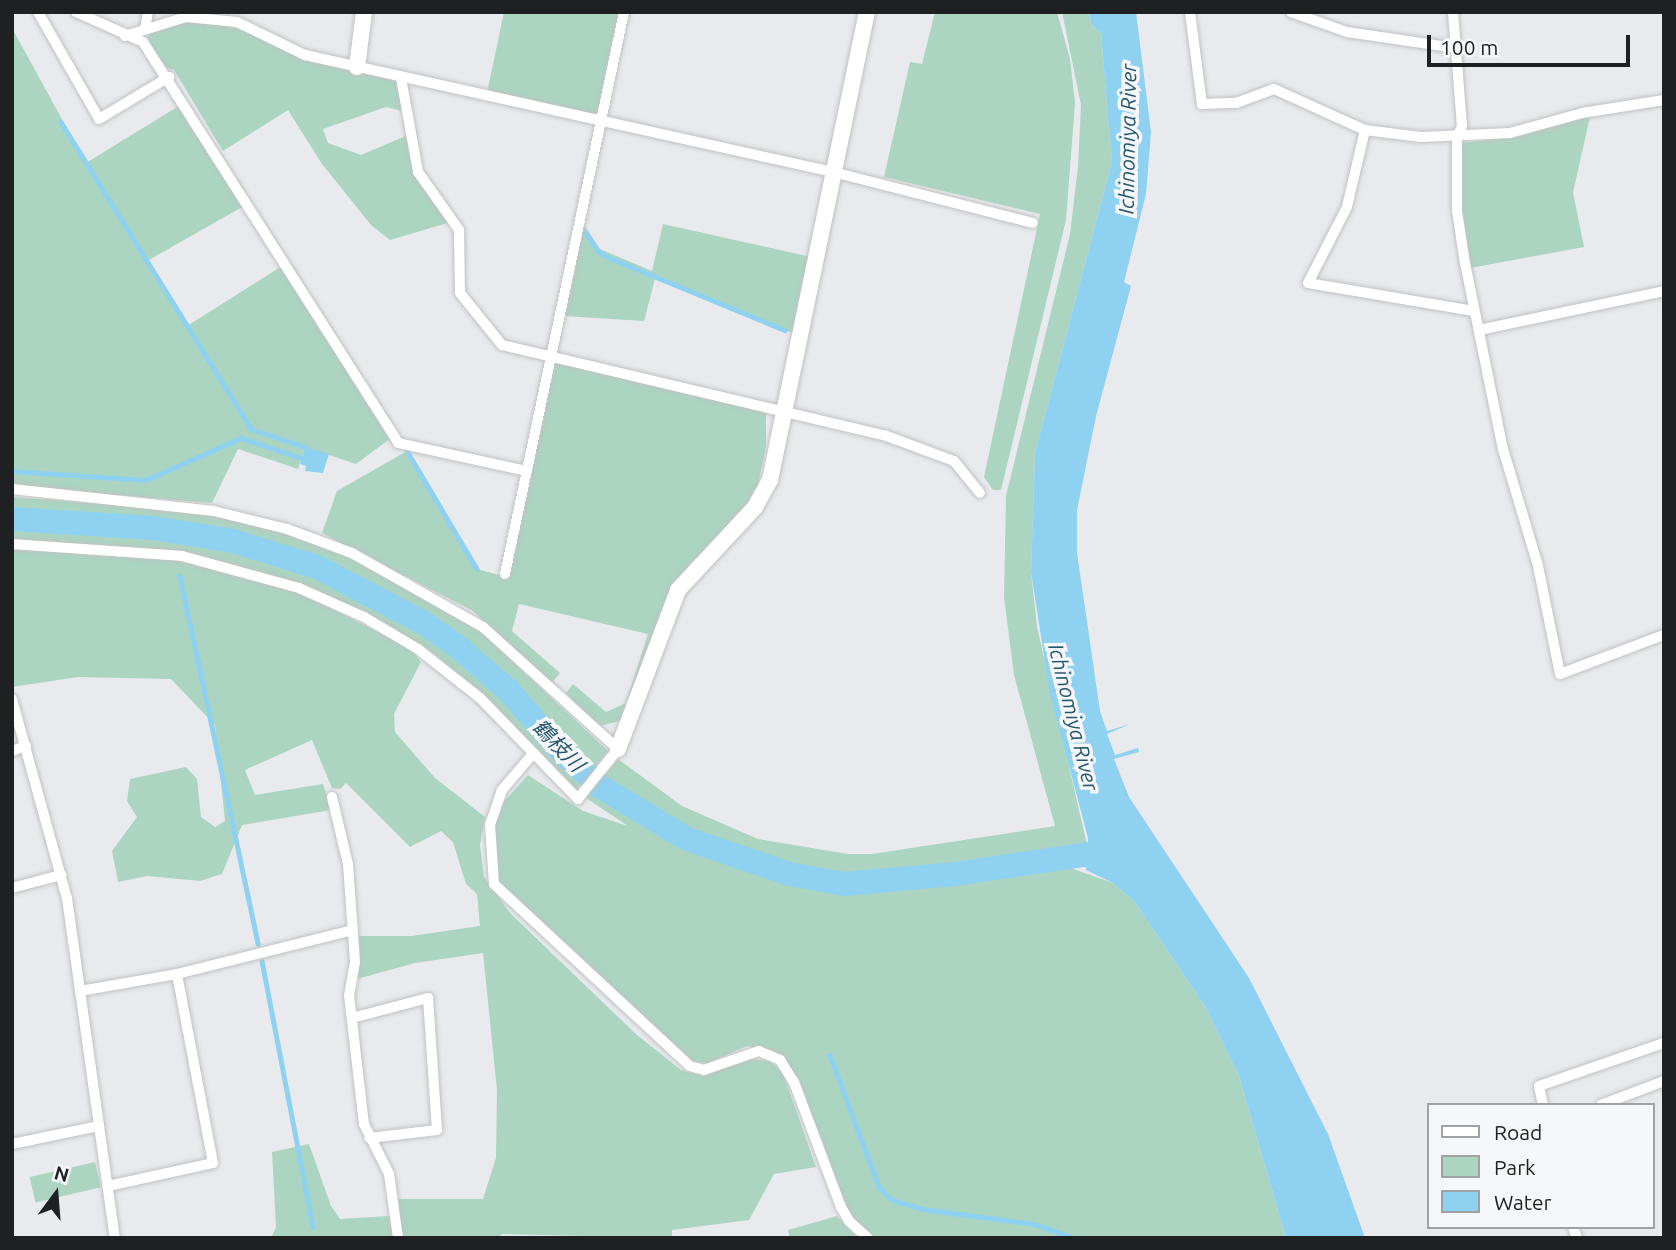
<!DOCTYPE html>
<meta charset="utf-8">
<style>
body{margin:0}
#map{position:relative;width:1676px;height:1250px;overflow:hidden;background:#e9eaed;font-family:Ubuntu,"Noto Sans JP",sans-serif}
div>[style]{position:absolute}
.green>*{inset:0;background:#abd5c1;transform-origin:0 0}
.water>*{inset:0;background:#8ed1f1}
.stream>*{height:4.5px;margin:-2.25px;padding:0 2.25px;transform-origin:2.25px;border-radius:2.25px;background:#8ed1f1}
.river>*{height:24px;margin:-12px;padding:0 12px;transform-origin:12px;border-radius:12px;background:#8ed1f1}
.roads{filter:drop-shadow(0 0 2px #c0c2c4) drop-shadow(0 0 2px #c0c2c4)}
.street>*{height:10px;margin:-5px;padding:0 5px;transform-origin:5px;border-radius:5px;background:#fff}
.secondary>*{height:16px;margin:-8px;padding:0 8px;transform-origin:8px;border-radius:8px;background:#fff}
span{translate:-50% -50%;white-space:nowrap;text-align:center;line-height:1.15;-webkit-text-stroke:7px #f6f7fa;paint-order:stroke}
.water-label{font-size:21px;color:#255870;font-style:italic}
.frame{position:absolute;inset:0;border:14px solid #1f2021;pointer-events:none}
.legend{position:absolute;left:1427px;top:1103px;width:228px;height:126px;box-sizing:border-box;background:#f6f7fa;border:2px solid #a0a1a3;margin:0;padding:9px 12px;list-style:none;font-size:21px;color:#1f2021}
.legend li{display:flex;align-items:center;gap:14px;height:35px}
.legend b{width:35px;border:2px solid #a0a1a3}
.north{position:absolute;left:21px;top:1159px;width:70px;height:70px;-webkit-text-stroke:5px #f6f7fa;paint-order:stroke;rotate:16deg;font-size:19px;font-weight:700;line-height:28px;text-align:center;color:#1f2021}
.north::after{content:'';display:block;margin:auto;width:24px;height:32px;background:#1f2021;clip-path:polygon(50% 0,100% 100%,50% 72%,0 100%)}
.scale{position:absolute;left:1427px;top:35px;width:203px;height:32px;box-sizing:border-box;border:4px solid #1f2021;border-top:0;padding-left:9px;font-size:21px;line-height:24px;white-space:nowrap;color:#1f2021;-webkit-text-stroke:5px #f6f7fa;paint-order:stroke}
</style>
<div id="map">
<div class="green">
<div style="clip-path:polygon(504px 12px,619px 12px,597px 116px,487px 93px)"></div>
<div style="clip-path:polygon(935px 12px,1057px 12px,1070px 59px,1075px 103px,1066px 220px,1001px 490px,993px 490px,984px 477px,1040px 214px,884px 177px,910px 62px,922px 64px)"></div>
<div style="clip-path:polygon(1062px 12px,1089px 12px,1091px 24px,1101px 33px,1112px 162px,1035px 453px,1031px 572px,1037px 627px,1088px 849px,1072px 857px,844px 880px,774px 868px,690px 836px,600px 782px,618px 759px,682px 806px,758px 839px,848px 854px,872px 854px,1055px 826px,1014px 675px,1004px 597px,1006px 496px,1070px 234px,1078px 167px,1081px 105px)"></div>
<div style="clip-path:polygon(186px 22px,226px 26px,254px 33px,305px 60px,399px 82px,402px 111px,386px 107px,323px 129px,328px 143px,361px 155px,408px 135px,417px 178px,451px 222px,390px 240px,371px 225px,322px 164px,288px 110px,223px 151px,174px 70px,167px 68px,148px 42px,149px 33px)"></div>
<div style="clip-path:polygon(12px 28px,86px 163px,182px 104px,244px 206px,147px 261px,187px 326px,282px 266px,391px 438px,356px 464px,305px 447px,298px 469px,238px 449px,212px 503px,12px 486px)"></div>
<div style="clip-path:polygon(1590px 117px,1573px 192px,1584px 247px,1470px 268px,1460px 209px,1461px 143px,1516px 137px)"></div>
<div style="clip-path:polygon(582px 222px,600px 249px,652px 271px,663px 224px,811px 257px,795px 334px,656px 275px,644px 321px,564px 316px)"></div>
<div style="clip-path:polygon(554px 362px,766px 408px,766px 447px,757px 490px,740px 518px,692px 562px,675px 584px,625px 720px,598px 726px,566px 693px,573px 684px,606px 712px,626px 703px,648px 634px,519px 604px,512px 631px,560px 673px,553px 682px,544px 679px,473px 611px,322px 533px,337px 491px,407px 451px,477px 569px,506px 577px)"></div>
<div style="clip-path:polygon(12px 497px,189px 510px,292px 535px,333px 551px,375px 570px,481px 632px,608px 751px,590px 773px,510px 687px,463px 645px,360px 582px,324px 566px,235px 538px,152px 524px,12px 515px)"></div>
<div style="clip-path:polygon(12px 523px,157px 532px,219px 542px,317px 570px,429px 631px,467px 659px,504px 690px,561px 757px,586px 777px,576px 790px,483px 697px,371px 618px,200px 557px,12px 541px)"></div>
<div style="clip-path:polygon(12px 547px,184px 561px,297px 591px,411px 649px,421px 662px,394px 714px,395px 732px,435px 778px,485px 817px,480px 845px,484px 877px,511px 914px,637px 1035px,681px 1070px,698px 1075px,749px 1059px,769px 1061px,783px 1073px,816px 1167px,774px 1174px,749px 1220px,672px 1230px,672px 1238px,502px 1234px,499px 1238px,402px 1238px,398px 1199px,483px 1199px,496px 1158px,497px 1090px,483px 953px,415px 963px,357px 979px,357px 936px,411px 936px,480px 926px,477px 894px,466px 884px,453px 842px,441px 831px,410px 847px,346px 783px,340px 789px,332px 788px,312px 740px,245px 770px,255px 795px,323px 784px,331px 810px,242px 825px,222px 874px,200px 881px,147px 876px,118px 882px,112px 851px,137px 817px,127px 801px,130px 779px,186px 767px,197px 779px,201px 817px,215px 827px,225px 821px,215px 725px,171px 679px,78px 677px,12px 687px)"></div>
<div style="clip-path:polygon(528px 775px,583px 811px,628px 826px,586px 798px,596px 786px,689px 845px,797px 881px,867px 887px,1065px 866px,1113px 883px,1134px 901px,1205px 1006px,1239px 1076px,1286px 1238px,874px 1238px,863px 1232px,850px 1219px,786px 1060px,774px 1051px,747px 1046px,708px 1063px,692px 1062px,505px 893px,496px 876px,491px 841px,498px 808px)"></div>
<div style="clip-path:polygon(309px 1144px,331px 1206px,340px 1219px,390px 1216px,394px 1238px,271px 1238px,276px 1227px,272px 1152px)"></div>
<div style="left:95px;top:1162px;width:26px;height:67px;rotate:77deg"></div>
<div style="clip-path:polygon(837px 1216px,857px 1238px,790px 1238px,788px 1230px)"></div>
</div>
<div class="water">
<div style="clip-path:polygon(1089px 12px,1136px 12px,1151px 132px,1146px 194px,1124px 282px,1131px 286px,1096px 416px,1077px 510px,1077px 553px,1100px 711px,1107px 731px,1130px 724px,1107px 734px,1115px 755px,1138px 748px,1139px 752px,1114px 759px,1129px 797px,1249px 978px,1328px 1134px,1365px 1238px,1286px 1238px,1239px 1076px,1205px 1006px,1134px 901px,1113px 883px,1086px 870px,1088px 838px,1050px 694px,1031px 572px,1035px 453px,1112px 162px,1101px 33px,1091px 24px)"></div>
<div style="clip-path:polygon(305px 447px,329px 454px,323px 473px,305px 471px,306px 466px,300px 464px)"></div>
</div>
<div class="stream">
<div style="left:61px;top:122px;width:361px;rotate:58.2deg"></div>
<div style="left:251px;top:429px;width:57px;rotate:18.4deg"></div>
<div style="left:585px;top:231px;width:24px;rotate:57deg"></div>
<div style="left:598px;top:251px;width:14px;rotate:30deg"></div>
<div style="left:610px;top:258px;width:189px;rotate:22.4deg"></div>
<div style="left:407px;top:451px;width:137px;rotate:59.3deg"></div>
<div style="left:12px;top:471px;width:134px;rotate:3.8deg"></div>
<div style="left:146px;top:480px;width:104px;rotate:-23.9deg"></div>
<div style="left:241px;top:438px;width:64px;rotate:18.2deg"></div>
<div style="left:180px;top:576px;width:376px;rotate:78deg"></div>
<div style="left:262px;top:961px;width:271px;rotate:79.1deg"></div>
<div style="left:830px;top:1055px;width:141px;rotate:69.6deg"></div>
<div style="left:879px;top:1187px;width:18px;rotate:45deg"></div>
<div style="left:892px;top:1200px;width:32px;rotate:16deg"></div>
<div style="left:923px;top:1209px;width:112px;rotate:7.7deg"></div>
<div style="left:1034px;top:1224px;width:37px;rotate:19deg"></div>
</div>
<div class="river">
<div style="left:12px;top:519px;width:142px;rotate:3.6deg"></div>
<div style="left:154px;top:528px;width:80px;rotate:9.3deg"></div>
<div style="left:233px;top:541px;width:88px;rotate:17.2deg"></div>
<div style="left:317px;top:567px;width:121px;rotate:27.6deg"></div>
<div style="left:424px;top:623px;width:42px;rotate:35.2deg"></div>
<div style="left:458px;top:647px;width:66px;rotate:40.7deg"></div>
<div style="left:508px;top:690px;width:85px;rotate:48.8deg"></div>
<div style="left:564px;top:754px;width:50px;rotate:41.7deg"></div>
<div style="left:601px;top:787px;width:100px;rotate:31.2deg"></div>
<div style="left:687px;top:839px;width:108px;rotate:18.9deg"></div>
<div style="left:789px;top:874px;width:56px;rotate:10.3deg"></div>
<div style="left:844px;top:884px;width:111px;rotate:-5.1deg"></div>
<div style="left:955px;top:874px;width:165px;rotate:-8.4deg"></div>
</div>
<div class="roads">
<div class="street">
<div style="left:38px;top:12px;width:123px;rotate:60.3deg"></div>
<div style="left:99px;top:119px;width:82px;rotate:-31deg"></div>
<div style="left:76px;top:12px;width:73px;rotate:24.1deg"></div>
<div style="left:143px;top:42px;width:475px;rotate:57.5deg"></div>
<div style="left:398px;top:443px;width:131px;rotate:12.3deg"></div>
<div style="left:1190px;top:12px;width:93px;rotate:82.6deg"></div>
<div style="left:1202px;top:104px;width:34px;rotate:-2deg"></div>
<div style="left:1236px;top:103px;width:40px;rotate:-20.2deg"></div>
<div style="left:1274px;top:89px;width:100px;rotate:24.3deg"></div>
<div style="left:1365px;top:130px;width:56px;rotate:7.1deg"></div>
<div style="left:1421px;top:137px;width:89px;rotate:-2.6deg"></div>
<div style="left:1510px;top:133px;width:75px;rotate:-15.5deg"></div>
<div style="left:1582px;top:113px;width:83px;rotate:-9deg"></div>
<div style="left:1291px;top:12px;width:59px;rotate:19.7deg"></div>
<div style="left:1347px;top:32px;width:109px;rotate:8.4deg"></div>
<div style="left:1453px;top:12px;width:114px;rotate:85.5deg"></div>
<div style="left:1462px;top:126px;width:12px;rotate:114deg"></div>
<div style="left:1457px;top:137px;width:74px;rotate:90deg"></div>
<div style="left:1457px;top:211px;width:53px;rotate:81.3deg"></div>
<div style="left:1465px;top:263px;width:190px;rotate:78.5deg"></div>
<div style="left:1503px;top:449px;width:122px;rotate:73.3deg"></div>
<div style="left:1538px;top:566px;width:110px;rotate:78.5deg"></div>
<div style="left:1560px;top:674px;width:111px;rotate:-20.6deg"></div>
<div style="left:145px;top:30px;width:18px;rotate:-81deg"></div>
<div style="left:125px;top:36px;width:64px;rotate:-17.3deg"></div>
<div style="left:186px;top:17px;width:51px;rotate:5.6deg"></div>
<div style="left:237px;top:22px;width:76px;rotate:25.9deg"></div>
<div style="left:305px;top:55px;width:541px;rotate:12.49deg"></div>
<div style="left:833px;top:172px;width:206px;rotate:14.3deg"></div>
<div style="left:401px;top:78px;width:96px;rotate:79.7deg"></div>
<div style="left:418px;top:172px;width:71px;rotate:54.7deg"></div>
<div style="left:459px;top:230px;width:63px;rotate:89.1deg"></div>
<div style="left:460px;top:293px;width:67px;rotate:51.1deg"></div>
<div style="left:502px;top:345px;width:392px;rotate:13.3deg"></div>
<div style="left:884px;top:435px;width:75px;rotate:20.4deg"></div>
<div style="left:954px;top:461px;width:41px;rotate:50.9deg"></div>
<div style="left:1365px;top:130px;width:79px;rotate:103.2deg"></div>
<div style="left:1347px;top:207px;width:85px;rotate:117.2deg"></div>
<div style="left:1308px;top:283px;width:168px;rotate:9.6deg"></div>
<div style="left:1479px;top:330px;width:189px;rotate:-11.9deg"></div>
<div style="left:12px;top:489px;width:203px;rotate:6.2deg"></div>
<div style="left:214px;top:511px;width:75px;rotate:13.9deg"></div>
<div style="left:287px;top:529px;width:69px;rotate:20.3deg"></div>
<div style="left:352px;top:553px;width:150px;rotate:29.5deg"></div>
<div style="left:483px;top:627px;width:182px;rotate:42.1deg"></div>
<div style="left:618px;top:749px;width:64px;rotate:128.7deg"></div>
<div style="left:578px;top:799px;width:141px;rotate:-134.1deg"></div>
<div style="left:480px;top:698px;width:79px;rotate:-141.7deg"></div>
<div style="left:418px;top:649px;width:63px;rotate:-149.3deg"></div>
<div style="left:364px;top:617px;width:71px;rotate:-156deg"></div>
<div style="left:299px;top:588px;width:121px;rotate:-164.7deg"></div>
<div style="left:182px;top:556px;width:170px;rotate:-176deg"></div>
<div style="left:505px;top:574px;width:574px;rotate:-78.04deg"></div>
<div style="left:12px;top:699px;width:206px;rotate:74.6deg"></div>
<div style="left:67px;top:898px;width:343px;rotate:82deg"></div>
<div style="left:12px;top:751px;width:15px;rotate:-20deg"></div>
<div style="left:531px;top:756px;width:45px;rotate:130.5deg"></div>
<div style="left:502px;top:790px;width:36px;rotate:109deg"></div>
<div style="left:490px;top:824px;width:60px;rotate:86.2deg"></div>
<div style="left:494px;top:884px;width:267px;rotate:42.9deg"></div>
<div style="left:690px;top:1066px;width:15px;rotate:16deg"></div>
<div style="left:704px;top:1070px;width:58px;rotate:-19.1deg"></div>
<div style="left:759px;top:1051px;width:23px;rotate:23deg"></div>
<div style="left:780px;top:1060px;width:26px;rotate:58deg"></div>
<div style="left:794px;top:1082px;width:134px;rotate:69.4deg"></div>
<div style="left:841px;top:1207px;width:16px;rotate:60deg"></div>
<div style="left:849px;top:1221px;width:25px;rotate:42deg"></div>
<div style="left:332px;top:797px;width:69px;rotate:76.6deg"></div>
<div style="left:348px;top:864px;width:98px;rotate:85.9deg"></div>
<div style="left:355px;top:962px;width:34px;rotate:100deg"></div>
<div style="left:349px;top:995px;width:130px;rotate:83.4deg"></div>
<div style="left:364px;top:1124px;width:56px;rotate:63.4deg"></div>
<div style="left:389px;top:1174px;width:65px;rotate:82deg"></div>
<div style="left:12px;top:888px;width:51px;rotate:-14.9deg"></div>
<div style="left:80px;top:991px;width:98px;rotate:-9.9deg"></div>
<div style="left:177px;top:974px;width:181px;rotate:-14deg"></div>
<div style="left:352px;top:1018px;width:79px;rotate:-14.7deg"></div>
<div style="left:428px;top:998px;width:132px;rotate:86.1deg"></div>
<div style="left:437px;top:1130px;width:68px;rotate:173.3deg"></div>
<div style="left:1543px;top:1105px;width:19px;rotate:-102deg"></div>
<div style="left:1539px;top:1086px;width:132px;rotate:-19deg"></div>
<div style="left:1601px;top:1105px;width:67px;rotate:-20.9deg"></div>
<div style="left:12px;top:1144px;width:89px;rotate:-11.7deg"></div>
<div style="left:108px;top:1186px;width:107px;rotate:-12.4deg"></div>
<div style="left:213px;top:1163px;width:192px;rotate:-100.8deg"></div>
<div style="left:1573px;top:1227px;width:12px;rotate:70deg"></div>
</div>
<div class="secondary">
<div style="left:357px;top:67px;width:55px;rotate:-82.7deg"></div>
<div style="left:618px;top:749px;width:170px;rotate:-69.3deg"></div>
<div style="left:678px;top:590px;width:113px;rotate:-47.1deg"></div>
<div style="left:755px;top:507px;width:31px;rotate:-61deg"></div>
<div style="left:770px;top:480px;width:478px;rotate:-78.3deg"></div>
</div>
</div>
<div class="water-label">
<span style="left:1127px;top:139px;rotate:-89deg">Ichinomiya River</span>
<span style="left:1074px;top:717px;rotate:76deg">Ichinomiya River</span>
<span style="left:559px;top:745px;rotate:46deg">鶴枝川</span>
</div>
<div class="frame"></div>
<ul class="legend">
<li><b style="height:9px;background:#fff"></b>Road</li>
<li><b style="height:19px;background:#abd5c1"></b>Park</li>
<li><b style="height:19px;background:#8ed1f1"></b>Water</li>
</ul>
<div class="north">N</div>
<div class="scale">100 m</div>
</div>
